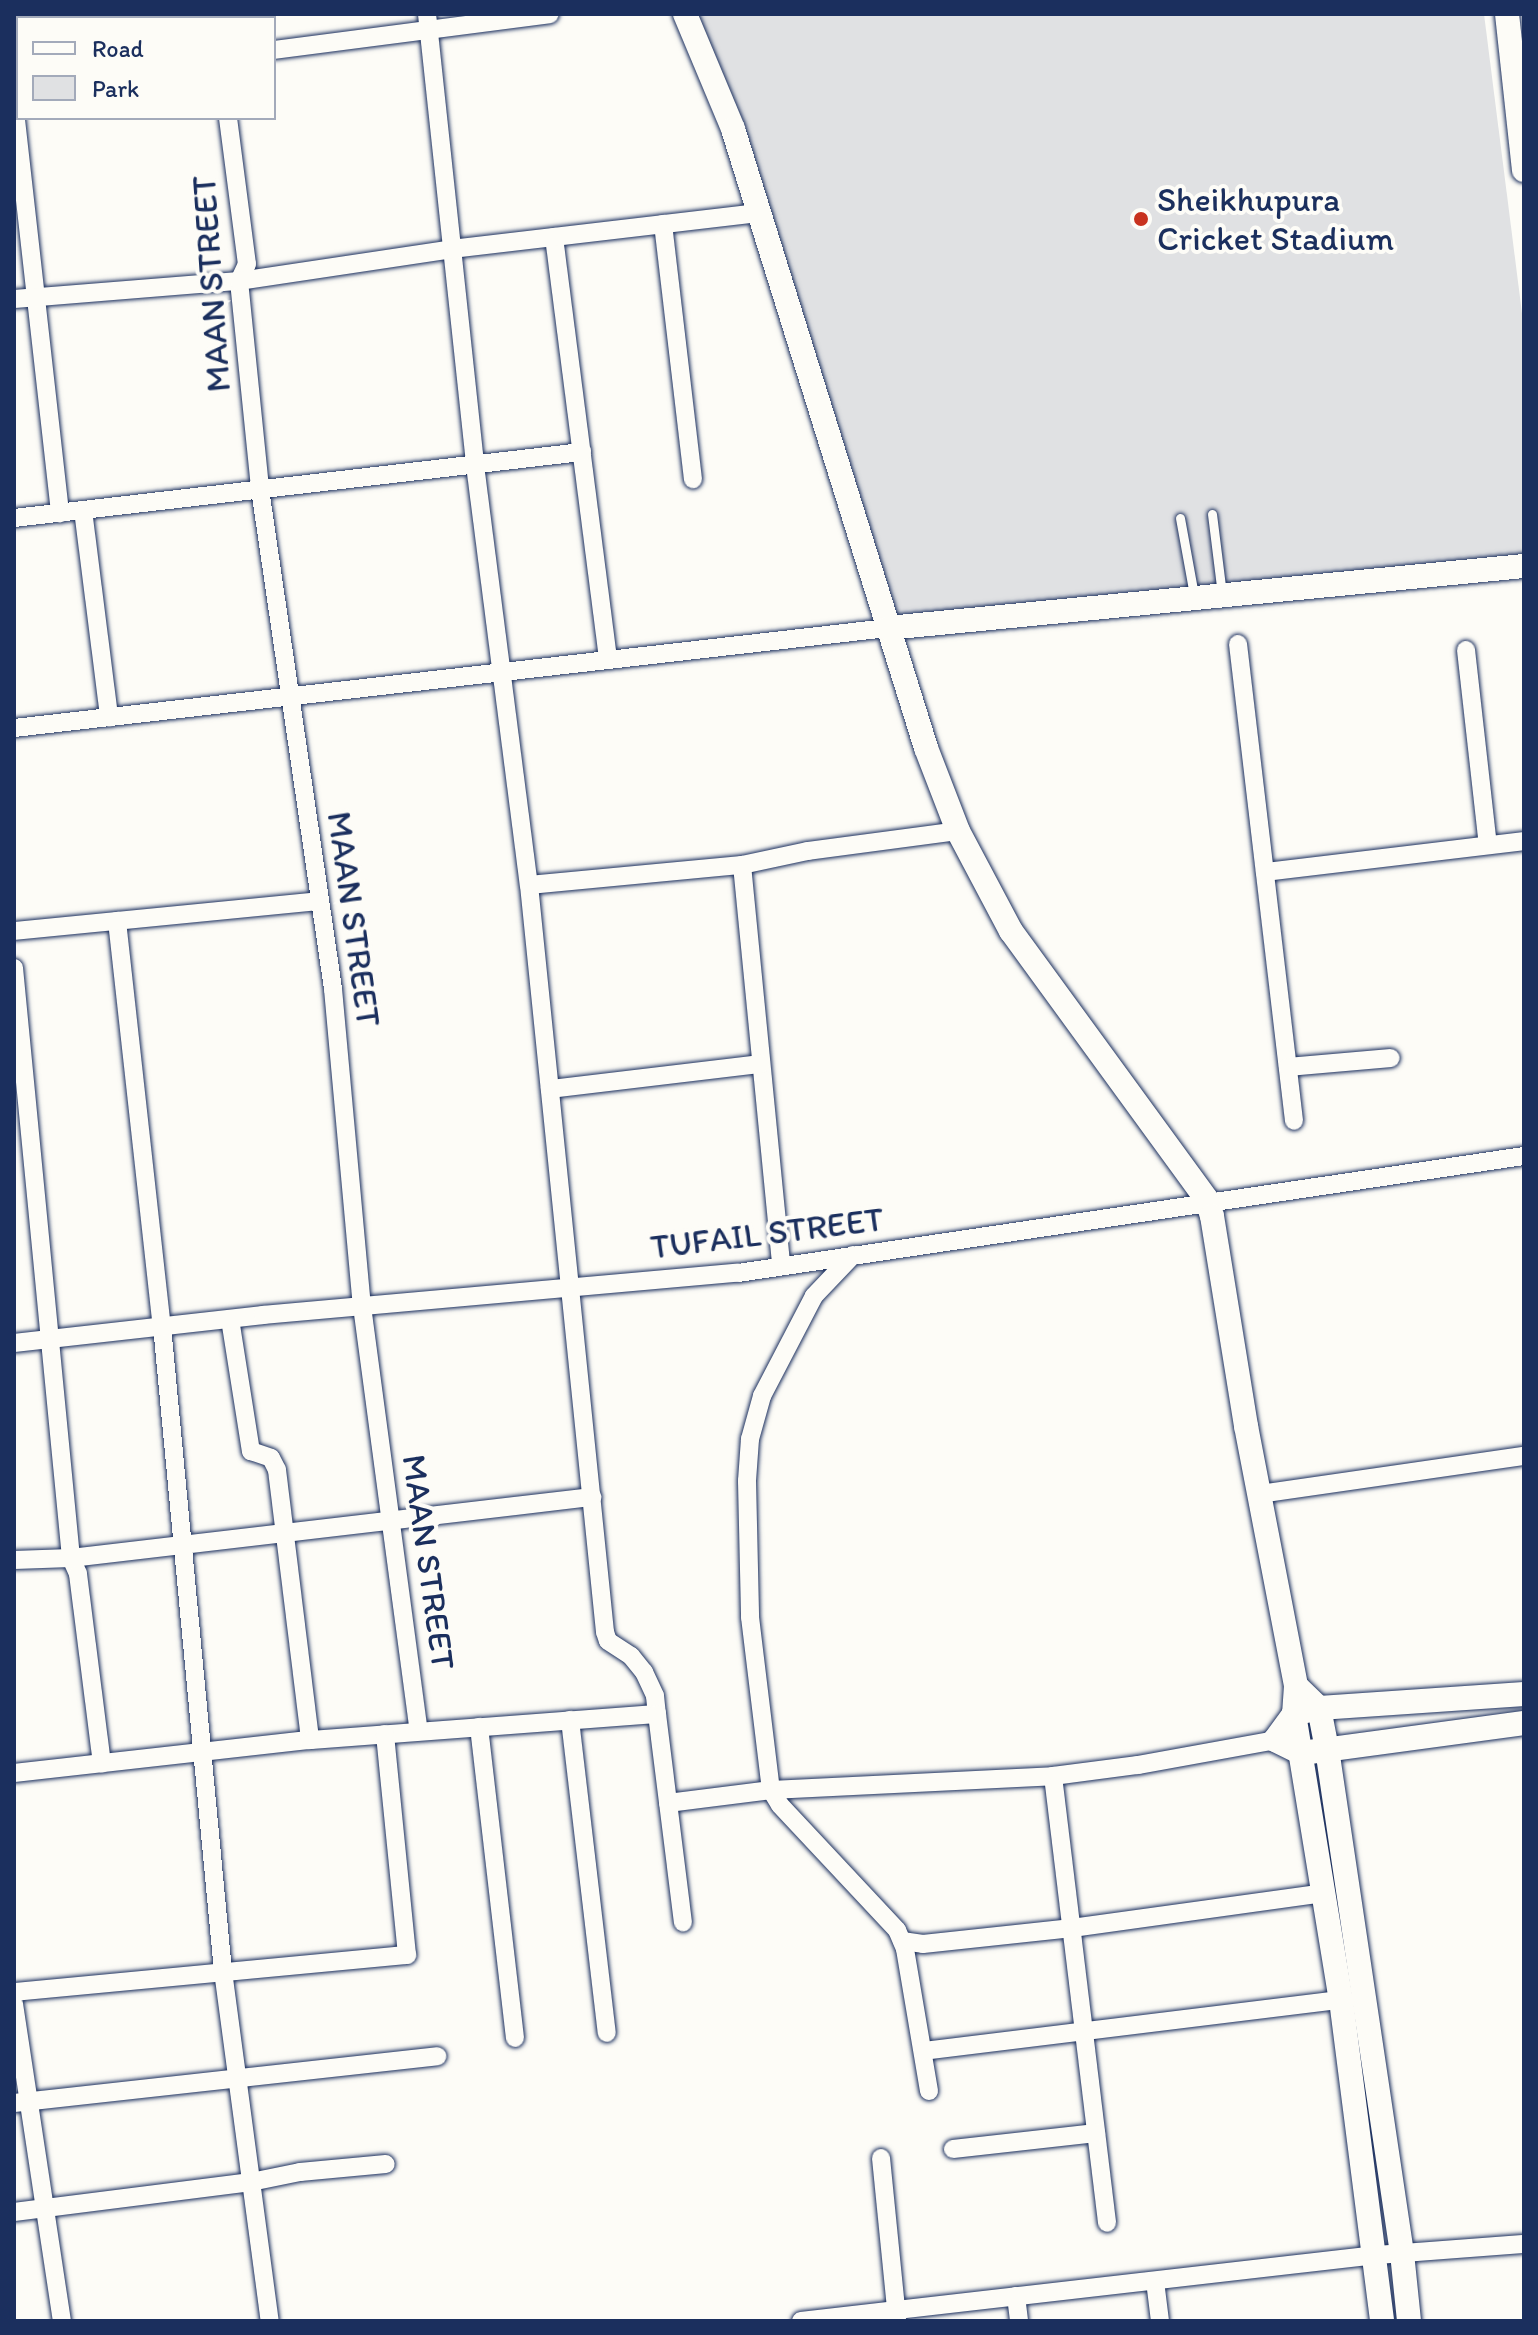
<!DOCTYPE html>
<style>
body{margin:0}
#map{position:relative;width:1538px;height:2335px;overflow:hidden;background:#fdfcf7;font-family:Itim,sans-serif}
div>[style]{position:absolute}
.green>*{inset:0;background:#e0e1e3}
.roads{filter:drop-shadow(0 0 2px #1b2f5e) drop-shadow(0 0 2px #1b2f5e)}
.service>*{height:9px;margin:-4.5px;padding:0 4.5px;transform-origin:4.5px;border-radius:4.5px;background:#fdfcf7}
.minor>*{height:18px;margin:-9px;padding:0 9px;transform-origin:9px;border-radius:9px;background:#fdfcf7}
.tertiary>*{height:24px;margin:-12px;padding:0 12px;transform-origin:12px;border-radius:12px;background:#fdfcf7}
.dots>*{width:22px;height:22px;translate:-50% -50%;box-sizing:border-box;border:4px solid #fdfcf7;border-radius:50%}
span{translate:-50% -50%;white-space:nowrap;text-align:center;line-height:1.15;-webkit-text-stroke:8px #fdfcf7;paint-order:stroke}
.poi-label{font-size:34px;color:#1b2f5e}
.left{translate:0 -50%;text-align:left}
.street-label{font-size:34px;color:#1b2f5e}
.frame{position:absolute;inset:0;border:16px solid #1b2f5e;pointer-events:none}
.legend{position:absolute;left:16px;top:16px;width:260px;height:104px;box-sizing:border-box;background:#fdfcf7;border:2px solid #a3aaba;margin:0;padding:10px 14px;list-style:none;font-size:24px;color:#1b2f5e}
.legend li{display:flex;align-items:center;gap:16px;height:40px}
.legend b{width:40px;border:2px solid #a3aaba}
</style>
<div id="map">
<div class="green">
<div style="clip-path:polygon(691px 14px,1484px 14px,1524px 329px,1524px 562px,897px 619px)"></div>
</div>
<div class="roads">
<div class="service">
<div style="left:1212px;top:514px;width:81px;rotate:82.9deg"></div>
<div style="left:1180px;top:518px;width:78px;rotate:79.7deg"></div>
</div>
<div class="minor">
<div style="left:215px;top:14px;width:4px;rotate:76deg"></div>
<div style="left:427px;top:14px;width:454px;rotate:83.9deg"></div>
<div style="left:475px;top:465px;width:423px;rotate:82.7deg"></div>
<div style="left:529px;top:885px;width:751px;rotate:84.19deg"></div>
<div style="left:605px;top:1632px;width:9px;rotate:72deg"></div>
<div style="left:608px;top:1641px;width:27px;rotate:33deg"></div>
<div style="left:631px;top:1656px;width:21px;rotate:51deg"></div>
<div style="left:644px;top:1672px;width:26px;rotate:65deg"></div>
<div style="left:655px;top:1696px;width:18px;rotate:84deg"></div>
<div style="left:274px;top:50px;width:278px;rotate:-7.4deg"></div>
<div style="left:14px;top:85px;width:4px;rotate:-14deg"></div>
<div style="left:14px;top:102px;width:414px;rotate:83.6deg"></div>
<div style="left:228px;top:118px;width:147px;rotate:82.6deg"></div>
<div style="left:247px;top:264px;width:19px;rotate:115deg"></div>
<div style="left:239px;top:281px;width:209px;rotate:84.2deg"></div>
<div style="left:260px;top:489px;width:505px;rotate:81.69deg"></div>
<div style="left:333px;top:989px;width:318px;rotate:84.8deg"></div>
<div style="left:362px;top:1306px;width:429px;rotate:82.4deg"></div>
<div style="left:663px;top:224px;width:257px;rotate:83.3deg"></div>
<div style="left:554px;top:237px;width:426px;rotate:82.7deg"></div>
<div style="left:14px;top:299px;width:226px;rotate:-4.6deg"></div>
<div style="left:239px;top:281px;width:215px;rotate:-8.5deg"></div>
<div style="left:452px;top:249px;width:310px;rotate:-6.7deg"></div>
<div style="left:83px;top:510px;width:209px;rotate:82.8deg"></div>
<div style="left:14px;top:518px;width:572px;rotate:-6.63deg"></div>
<div style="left:1238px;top:644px;width:480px;rotate:83.3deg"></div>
<div style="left:1466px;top:650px;width:196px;rotate:83.6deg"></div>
<div style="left:14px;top:728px;width:880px;rotate:-6.53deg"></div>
<div style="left:742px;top:865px;width:403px;rotate:84.4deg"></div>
<div style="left:1265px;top:872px;width:261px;rotate:-6.8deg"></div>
<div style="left:529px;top:885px;width:214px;rotate:-5.4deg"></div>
<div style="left:742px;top:865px;width:67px;rotate:-12deg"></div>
<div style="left:808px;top:851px;width:151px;rotate:-7.6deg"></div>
<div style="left:117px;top:921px;width:407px;rotate:83.7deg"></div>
<div style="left:162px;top:1326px;width:648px;rotate:84.6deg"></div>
<div style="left:223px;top:1971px;width:353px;rotate:82.4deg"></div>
<div style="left:14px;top:931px;width:307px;rotate:-5.6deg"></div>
<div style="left:14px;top:968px;width:593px;rotate:84.48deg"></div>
<div style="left:71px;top:1558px;width:17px;rotate:66deg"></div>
<div style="left:78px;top:1574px;width:191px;rotate:82.8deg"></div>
<div style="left:1288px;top:1067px;width:103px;rotate:-5deg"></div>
<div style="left:550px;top:1089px;width:212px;rotate:-6.8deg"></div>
<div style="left:853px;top:1255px;width:57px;rotate:133.6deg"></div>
<div style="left:814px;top:1296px;width:113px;rotate:117.5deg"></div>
<div style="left:762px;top:1396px;width:45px;rotate:105.6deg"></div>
<div style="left:750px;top:1439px;width:42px;rotate:94.1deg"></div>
<div style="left:747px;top:1481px;width:136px;rotate:88.7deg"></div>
<div style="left:750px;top:1617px;width:174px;rotate:83.1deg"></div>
<div style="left:771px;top:1790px;width:17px;rotate:59deg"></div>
<div style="left:780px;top:1805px;width:171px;rotate:46.9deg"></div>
<div style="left:897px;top:1930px;width:21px;rotate:67deg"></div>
<div style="left:905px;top:1949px;width:144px;rotate:80.4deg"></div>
<div style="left:230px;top:1319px;width:134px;rotate:81deg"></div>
<div style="left:251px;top:1451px;width:21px;rotate:19deg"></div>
<div style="left:271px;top:1458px;width:13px;rotate:63deg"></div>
<div style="left:277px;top:1470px;width:272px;rotate:83deg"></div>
<div style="left:14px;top:1343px;width:251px;rotate:-6.4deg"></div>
<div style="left:263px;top:1315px;width:477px;rotate:-5.1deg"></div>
<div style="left:738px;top:1273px;width:795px;rotate:-8.47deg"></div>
<div style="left:1259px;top:1494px;width:268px;rotate:-8.2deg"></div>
<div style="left:14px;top:1560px;width:57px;rotate:-2deg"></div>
<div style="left:71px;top:1558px;width:525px;rotate:-6.68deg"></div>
<div style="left:570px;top:1720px;width:315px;rotate:83.3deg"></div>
<div style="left:479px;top:1727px;width:313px;rotate:83.4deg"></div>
<div style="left:14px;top:1773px;width:298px;rotate:-6.4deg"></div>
<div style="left:310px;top:1740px;width:348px;rotate:-4.3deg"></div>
<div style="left:657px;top:1714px;width:210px;rotate:82.9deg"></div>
<div style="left:1053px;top:1776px;width:450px;rotate:83.1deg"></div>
<div style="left:668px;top:1803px;width:104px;rotate:-7.2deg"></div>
<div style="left:771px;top:1790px;width:282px;rotate:-2.8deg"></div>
<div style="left:1053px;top:1776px;width:86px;rotate:-7.4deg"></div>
<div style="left:1138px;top:1765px;width:139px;rotate:-10.3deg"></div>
<div style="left:902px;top:1941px;width:21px;rotate:8deg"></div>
<div style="left:923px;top:1944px;width:150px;rotate:-6.1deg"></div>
<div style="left:1072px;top:1928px;width:254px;rotate:-7.9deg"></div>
<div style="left:14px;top:1992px;width:395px;rotate:-5.4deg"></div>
<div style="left:407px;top:1955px;width:222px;rotate:-95.7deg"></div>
<div style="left:14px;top:2004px;width:321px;rotate:81.4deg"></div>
<div style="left:923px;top:2051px;width:421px;rotate:-7deg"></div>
<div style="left:14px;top:2103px;width:426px;rotate:-6.3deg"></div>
<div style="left:953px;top:2149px;width:144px;rotate:-6.4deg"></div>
<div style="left:881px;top:2158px;width:162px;rotate:84.3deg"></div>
<div style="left:14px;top:2212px;width:239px;rotate:-7.2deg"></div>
<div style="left:251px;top:2182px;width:50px;rotate:-11.5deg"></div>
<div style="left:300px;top:2172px;width:86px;rotate:-5.3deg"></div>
<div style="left:1155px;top:2281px;width:40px;rotate:82.9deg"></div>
<div style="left:1016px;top:2296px;width:25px;rotate:83deg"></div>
<div style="left:801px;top:2321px;width:579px;rotate:-6.55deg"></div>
<div style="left:1376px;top:2255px;width:148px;rotate:-4.3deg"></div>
</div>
<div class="tertiary">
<div style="left:685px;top:14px;width:125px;rotate:67.3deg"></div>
<div style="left:733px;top:129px;width:648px;rotate:72.68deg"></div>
<div style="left:926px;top:748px;width:89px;rotate:68.9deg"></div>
<div style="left:958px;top:831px;width:113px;rotate:62.1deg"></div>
<div style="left:1011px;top:931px;width:333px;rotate:53.9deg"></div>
<div style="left:1207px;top:1200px;width:17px;rotate:73deg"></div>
<div style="left:1212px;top:1216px;width:213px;rotate:80.8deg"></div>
<div style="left:1246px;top:1426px;width:265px;rotate:79.1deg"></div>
<div style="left:1296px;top:1686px;width:28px;rotate:94deg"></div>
<div style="left:1294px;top:1714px;width:290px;rotate:80.7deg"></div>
<div style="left:1341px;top:2000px;width:324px;rotate:82.7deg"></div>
<div style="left:1507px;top:14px;width:157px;rotate:83.8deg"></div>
<div style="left:888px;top:628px;width:639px;rotate:-5.57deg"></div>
<div style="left:1296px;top:1686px;width:32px;rotate:44deg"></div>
<div style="left:1319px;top:1708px;width:42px;rotate:79deg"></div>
<div style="left:1327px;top:1749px;width:510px;rotate:81.54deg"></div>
<div style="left:1402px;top:2253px;width:68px;rotate:84.1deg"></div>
<div style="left:1524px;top:1694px;width:205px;rotate:176.1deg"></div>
<div style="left:1319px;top:1708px;width:26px;rotate:167deg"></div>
<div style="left:1294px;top:1714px;width:32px;rotate:126deg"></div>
<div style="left:1275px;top:1740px;width:30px;rotate:26deg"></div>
<div style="left:1302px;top:1753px;width:224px;rotate:-7.7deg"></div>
</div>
</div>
<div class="dots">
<div style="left:1141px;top:219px;background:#c8321e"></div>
</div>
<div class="poi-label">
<span class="left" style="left:1157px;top:219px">Sheikhupura<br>Cricket Stadium</span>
</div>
<div class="street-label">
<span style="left:211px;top:284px;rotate:-94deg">MAAN STREET</span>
<span style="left:354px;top:919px;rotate:82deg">MAAN STREET</span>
<span style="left:767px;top:1233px;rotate:-7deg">TUFAIL STREET</span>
<span style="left:429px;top:1562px;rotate:82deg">MAAN STREET</span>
</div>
<div class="frame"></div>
<ul class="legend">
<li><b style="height:10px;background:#fdfcf7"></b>Road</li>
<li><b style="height:22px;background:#e0e1e3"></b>Park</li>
</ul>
</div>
